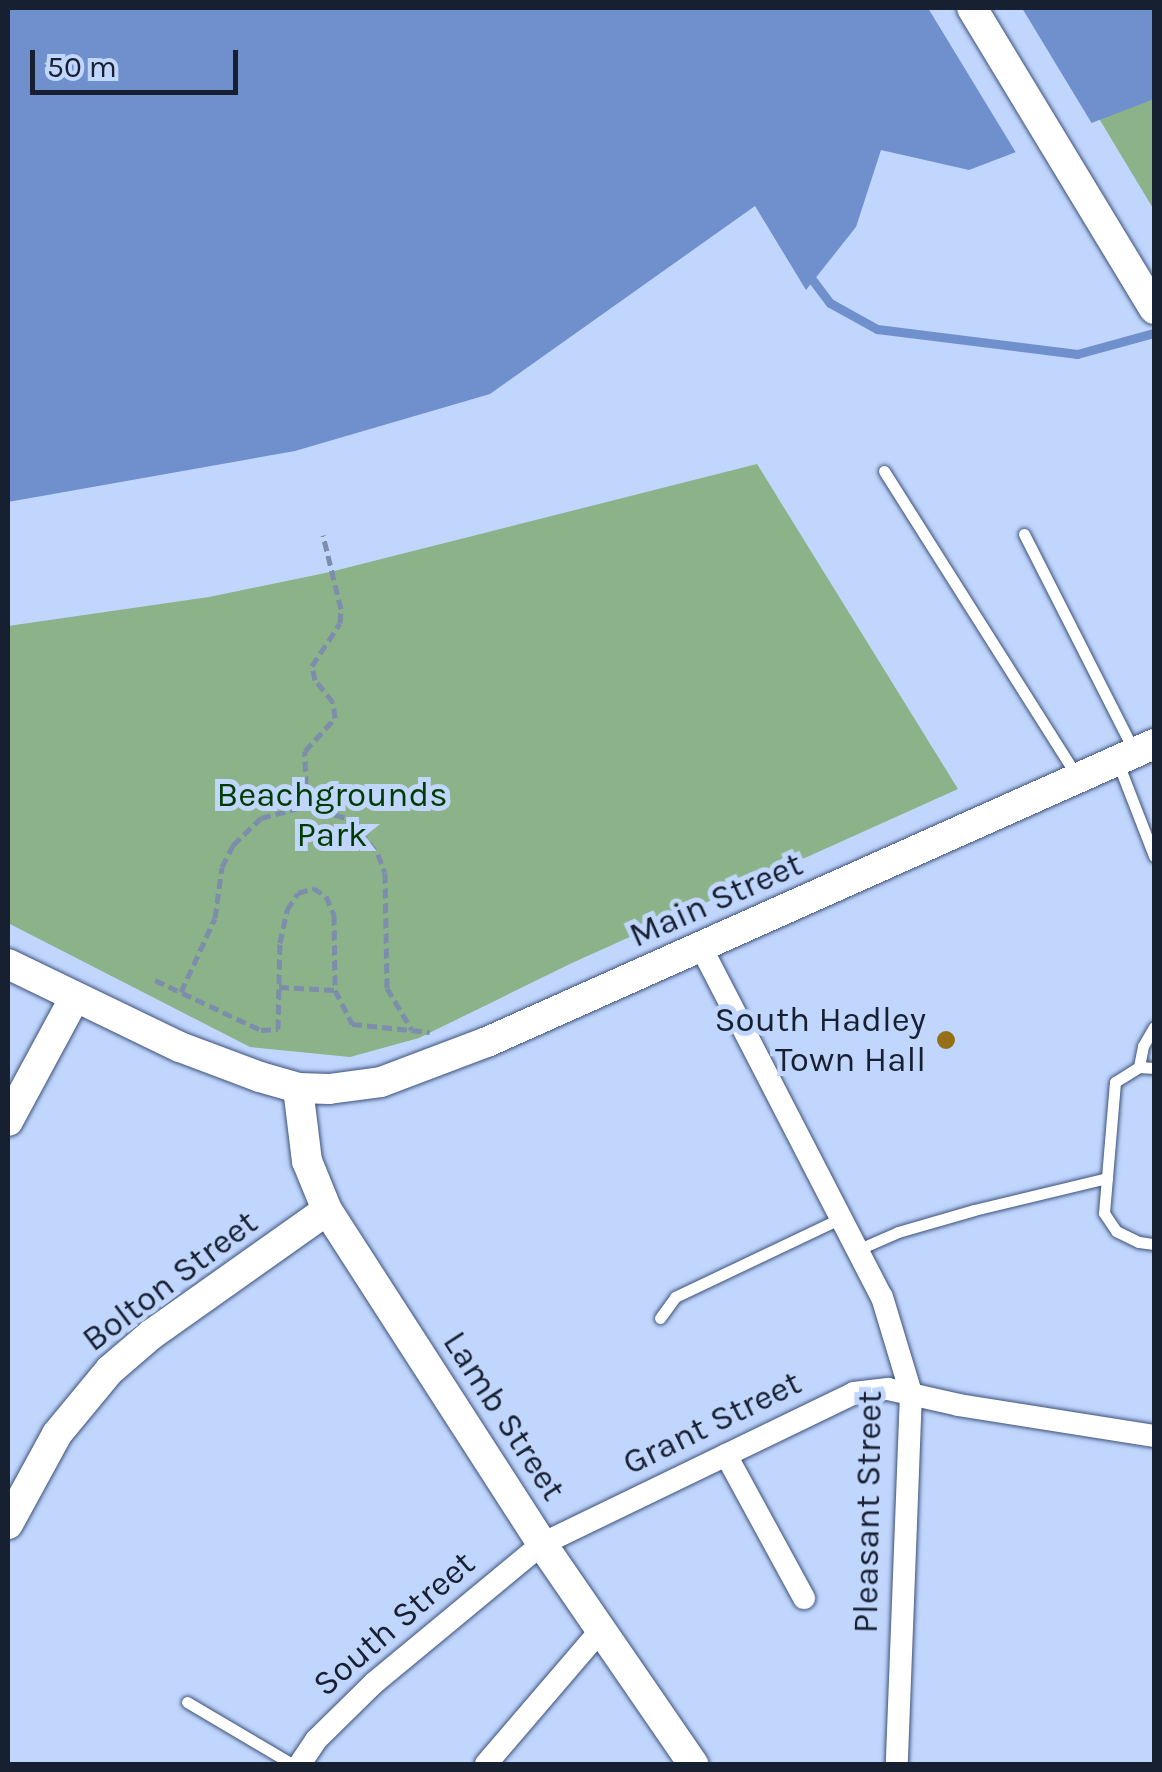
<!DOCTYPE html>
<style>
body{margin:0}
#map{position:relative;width:1162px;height:1772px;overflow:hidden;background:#c1d6fd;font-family:Karla,sans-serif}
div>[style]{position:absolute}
.green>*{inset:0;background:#8bb288}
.water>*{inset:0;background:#708fcd}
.pier>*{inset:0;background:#c1d6fd}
.stream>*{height:9px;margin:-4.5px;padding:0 4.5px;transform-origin:4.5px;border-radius:4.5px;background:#708fcd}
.path>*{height:5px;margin-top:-2.5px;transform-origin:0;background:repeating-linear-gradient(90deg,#7d8dac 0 10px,transparent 0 15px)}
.roads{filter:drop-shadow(0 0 2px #3c517a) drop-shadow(0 0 2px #3c517a)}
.lane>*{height:11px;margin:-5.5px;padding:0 5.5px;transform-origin:5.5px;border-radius:5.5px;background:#fff}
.street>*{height:22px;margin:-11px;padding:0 11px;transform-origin:11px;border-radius:11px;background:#fff}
.secondary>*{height:30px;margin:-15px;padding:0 15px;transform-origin:15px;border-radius:15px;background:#fff}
.dots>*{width:28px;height:28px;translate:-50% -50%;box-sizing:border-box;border:5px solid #c1d6fd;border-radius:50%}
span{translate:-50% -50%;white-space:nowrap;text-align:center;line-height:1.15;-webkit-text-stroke:10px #c1d6fd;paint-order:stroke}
.park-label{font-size:35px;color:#003c02}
.street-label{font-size:35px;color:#172031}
.poi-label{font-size:35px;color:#172031}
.right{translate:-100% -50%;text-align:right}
.frame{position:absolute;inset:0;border:10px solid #172031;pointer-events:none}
.scale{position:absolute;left:30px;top:50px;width:208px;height:45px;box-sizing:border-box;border:5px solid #172031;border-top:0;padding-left:12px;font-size:30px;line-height:35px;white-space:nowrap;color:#172031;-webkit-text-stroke:8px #c1d6fd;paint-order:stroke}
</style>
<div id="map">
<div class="green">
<div style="clip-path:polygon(1154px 8px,1154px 210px,1050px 37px)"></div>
<div style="clip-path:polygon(757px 464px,958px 789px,572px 963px,419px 1038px,350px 1057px,250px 1047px,8px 923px,8px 626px,209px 597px,330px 572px)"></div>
</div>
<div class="water">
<div style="clip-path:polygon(8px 8px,1154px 8px,1154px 99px,969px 170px,881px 150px,856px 227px,806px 290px,755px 206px,490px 394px,295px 451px,8px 502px)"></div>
</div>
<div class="pier">
<div style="clip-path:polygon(928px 8px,1022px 8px,1094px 127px,1018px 156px)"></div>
</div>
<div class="stream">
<div style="left:808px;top:274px;width:36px;rotate:53deg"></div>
<div style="left:830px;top:303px;width:54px;rotate:29deg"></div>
<div style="left:877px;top:329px;width:202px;rotate:7.1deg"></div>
<div style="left:1077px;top:354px;width:80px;rotate:-15.3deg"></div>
</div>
<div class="path">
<div style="left:321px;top:807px;width:26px;rotate:-126deg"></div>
<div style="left:306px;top:786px;width:35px;rotate:-92deg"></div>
<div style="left:305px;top:751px;width:45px;rotate:-47.7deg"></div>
<div style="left:335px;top:718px;width:16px;rotate:-97deg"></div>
<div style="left:333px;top:702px;width:28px;rotate:-129deg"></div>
<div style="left:315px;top:680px;width:14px;rotate:-102deg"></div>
<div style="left:312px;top:666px;width:51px;rotate:-56.9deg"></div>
<div style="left:340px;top:623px;width:14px;rotate:-86deg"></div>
<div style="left:341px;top:609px;width:76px;rotate:-103.7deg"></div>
<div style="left:290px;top:808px;width:27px;rotate:-54deg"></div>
<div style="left:155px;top:980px;width:117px;rotate:25.3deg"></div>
<div style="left:261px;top:1030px;width:17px;rotate:-3deg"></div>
<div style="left:278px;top:1029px;width:86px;rotate:-88.7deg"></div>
<div style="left:280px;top:943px;width:34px;rotate:-78deg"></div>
<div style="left:287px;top:910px;width:20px;rotate:-57deg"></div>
<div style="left:298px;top:893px;width:16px;rotate:-18deg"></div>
<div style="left:313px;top:888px;width:15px;rotate:32deg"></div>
<div style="left:326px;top:896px;width:21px;rotate:67deg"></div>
<div style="left:334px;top:915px;width:75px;rotate:89.2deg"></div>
<div style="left:335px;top:990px;width:38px;rotate:63deg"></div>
<div style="left:352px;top:1024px;width:78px;rotate:5.9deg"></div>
<div style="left:279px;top:987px;width:56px;rotate:3.1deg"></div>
<div style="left:181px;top:992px;width:81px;rotate:-65.3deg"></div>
<div style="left:215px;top:918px;width:51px;rotate:-82.2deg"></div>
<div style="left:222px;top:867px;width:25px;rotate:-63deg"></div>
<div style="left:233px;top:845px;width:39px;rotate:-44deg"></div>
<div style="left:261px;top:818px;width:47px;rotate:-14.9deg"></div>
<div style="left:306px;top:806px;width:46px;rotate:16.5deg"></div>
<div style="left:350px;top:819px;width:45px;rotate:51.3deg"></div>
<div style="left:378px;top:854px;width:20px;rotate:70deg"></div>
<div style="left:385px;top:873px;width:115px;rotate:89deg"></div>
<div style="left:387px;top:988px;width:49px;rotate:59.2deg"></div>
</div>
<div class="roads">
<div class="lane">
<div style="left:884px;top:471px;width:361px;rotate:57.7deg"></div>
<div style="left:1024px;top:534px;width:241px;rotate:63.1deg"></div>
<div style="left:1118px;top:763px;width:100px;rotate:68.8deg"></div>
<div style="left:1154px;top:1027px;width:22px;rotate:120deg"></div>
<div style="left:1143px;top:1046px;width:21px;rotate:101deg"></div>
<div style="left:1139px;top:1067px;width:15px;rotate:4deg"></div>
<div style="left:1139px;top:1067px;width:28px;rotate:148deg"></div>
<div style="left:1115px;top:1082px;width:131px;rotate:94.8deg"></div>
<div style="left:1104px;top:1213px;width:22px;rotate:56deg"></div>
<div style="left:1116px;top:1231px;width:25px;rotate:26deg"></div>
<div style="left:1139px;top:1242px;width:15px;rotate:8deg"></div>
<div style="left:857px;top:1250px;width:45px;rotate:-23.7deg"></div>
<div style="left:898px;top:1232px;width:79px;rotate:-16.1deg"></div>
<div style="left:974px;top:1210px;width:137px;rotate:-13.5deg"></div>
<div style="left:660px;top:1318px;width:26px;rotate:-54deg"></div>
<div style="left:675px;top:1297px;width:184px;rotate:-25.4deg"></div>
<div style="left:187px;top:1702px;width:122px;rotate:30.6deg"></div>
</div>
<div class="street">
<div style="left:701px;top:947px;width:394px;rotate:62.7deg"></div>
<div style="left:882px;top:1297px;width:100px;rotate:73.2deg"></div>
<div style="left:911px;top:1393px;width:371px;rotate:92.2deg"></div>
<div style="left:726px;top:1455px;width:163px;rotate:61.4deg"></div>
<div style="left:300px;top:1764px;width:29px;rotate:-56deg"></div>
<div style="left:316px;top:1740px;width:81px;rotate:-44.5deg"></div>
<div style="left:374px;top:1683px;width:218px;rotate:-39.6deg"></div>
<div style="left:542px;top:1544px;width:347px;rotate:-25.8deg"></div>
<div style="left:854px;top:1393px;width:34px;rotate:-7deg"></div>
<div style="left:888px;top:1389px;width:73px;rotate:12.7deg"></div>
<div style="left:959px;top:1405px;width:197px;rotate:9deg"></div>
<div style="left:486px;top:1764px;width:177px;rotate:-49.4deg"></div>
</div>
<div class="secondary">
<div style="left:972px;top:8px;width:352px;rotate:58.8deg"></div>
<div style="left:8px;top:964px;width:191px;rotate:25.8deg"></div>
<div style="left:180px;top:1047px;width:85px;rotate:20.6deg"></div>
<div style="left:260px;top:1077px;width:40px;rotate:16deg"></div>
<div style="left:298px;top:1088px;width:31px;rotate:2deg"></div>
<div style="left:329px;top:1089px;width:52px;rotate:-7.7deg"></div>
<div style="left:381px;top:1082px;width:113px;rotate:-20.7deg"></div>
<div style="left:487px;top:1042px;width:731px;rotate:-24.07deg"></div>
<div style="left:298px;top:1088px;width:74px;rotate:83deg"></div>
<div style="left:307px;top:1161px;width:53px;rotate:67.8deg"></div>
<div style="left:327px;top:1210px;width:397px;rotate:57.2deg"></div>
<div style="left:542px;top:1544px;width:267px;rotate:55.5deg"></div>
<div style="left:8px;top:1121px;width:139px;rotate:-61.6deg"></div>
<div style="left:8px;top:1524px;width:102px;rotate:-61.4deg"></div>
<div style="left:57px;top:1434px;width:83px;rotate:-50.4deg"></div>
<div style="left:110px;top:1370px;width:55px;rotate:-40.6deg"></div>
<div style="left:152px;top:1334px;width:214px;rotate:-35.3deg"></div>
</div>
</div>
<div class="dots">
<div style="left:946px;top:1040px;background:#957019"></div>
</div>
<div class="park-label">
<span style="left:332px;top:815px">Beachgrounds<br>Park</span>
</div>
<div class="street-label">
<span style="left:716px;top:900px;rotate:-24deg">Main Street</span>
<span style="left:170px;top:1281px;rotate:-37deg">Bolton Street</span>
<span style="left:504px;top:1416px;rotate:57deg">Lamb Street</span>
<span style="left:712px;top:1423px;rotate:-26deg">Grant Street</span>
<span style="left:868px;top:1512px;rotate:-89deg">Pleasant Street</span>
<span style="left:394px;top:1624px;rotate:-41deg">South Street</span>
</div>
<div class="poi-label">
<span class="right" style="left:926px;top:1040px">South Hadley<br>Town Hall</span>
</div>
<div class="frame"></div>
<div class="scale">50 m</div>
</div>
